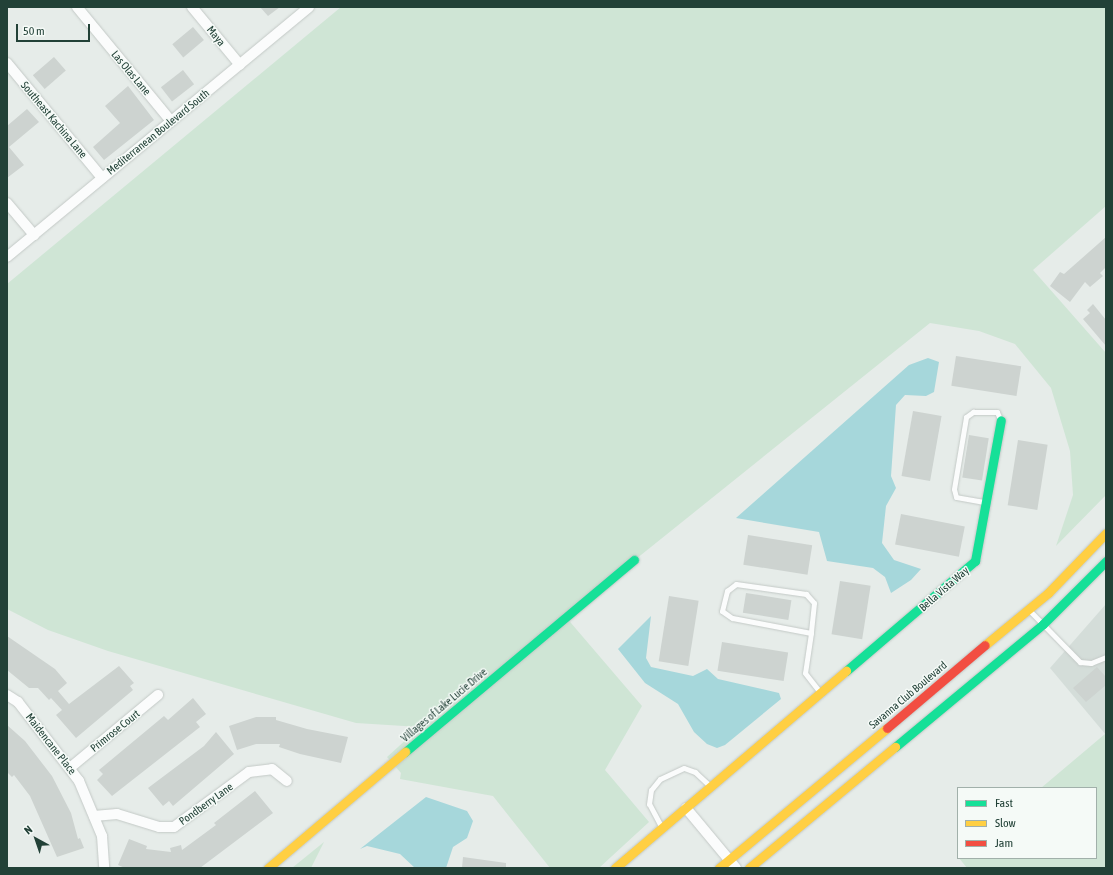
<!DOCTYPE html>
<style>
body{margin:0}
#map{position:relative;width:1113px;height:875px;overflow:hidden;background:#e6ece9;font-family:"Asap Condensed",sans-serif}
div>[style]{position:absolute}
.built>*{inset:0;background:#d4ddd9}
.green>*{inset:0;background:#cfe5d5}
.water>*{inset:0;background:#a6d7db}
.building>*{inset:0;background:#cdd3d0;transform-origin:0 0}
.roads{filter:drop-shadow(0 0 1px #c3c9c6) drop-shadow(0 0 1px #c3c9c6)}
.lane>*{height:5px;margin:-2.5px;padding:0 2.5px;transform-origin:2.5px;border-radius:2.5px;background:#fbfcfc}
.street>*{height:10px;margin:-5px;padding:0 5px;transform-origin:5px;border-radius:5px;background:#fbfcfc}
.fast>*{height:9px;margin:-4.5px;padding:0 4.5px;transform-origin:4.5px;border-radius:4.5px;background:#16e098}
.slow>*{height:9px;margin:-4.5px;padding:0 4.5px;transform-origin:4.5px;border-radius:4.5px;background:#ffcf43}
.jam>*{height:9px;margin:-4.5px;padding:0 4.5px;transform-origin:4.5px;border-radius:4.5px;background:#f24e42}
span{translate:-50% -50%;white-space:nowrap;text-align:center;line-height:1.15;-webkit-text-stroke:3px #f5faf7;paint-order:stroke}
.street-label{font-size:11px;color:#224137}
.frame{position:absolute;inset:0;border:8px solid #224137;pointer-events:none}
.legend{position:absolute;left:957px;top:787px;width:140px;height:72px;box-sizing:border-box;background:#f5faf7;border:1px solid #a1b0aa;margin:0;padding:5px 7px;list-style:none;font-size:12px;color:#224137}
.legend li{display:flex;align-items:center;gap:8px;height:20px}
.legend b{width:20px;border:1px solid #a1b0aa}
.north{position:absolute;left:16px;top:819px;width:40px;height:40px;-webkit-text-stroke:3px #f5faf7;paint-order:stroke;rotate:320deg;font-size:11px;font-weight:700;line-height:16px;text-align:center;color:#224137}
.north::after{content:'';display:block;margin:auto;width:14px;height:18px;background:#224137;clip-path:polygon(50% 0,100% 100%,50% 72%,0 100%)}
.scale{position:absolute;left:16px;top:24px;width:74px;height:18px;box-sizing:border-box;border:2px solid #224137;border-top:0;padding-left:5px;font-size:12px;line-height:14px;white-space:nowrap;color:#224137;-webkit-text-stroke:3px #f5faf7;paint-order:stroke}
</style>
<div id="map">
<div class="built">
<div style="clip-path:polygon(1106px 604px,1106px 735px,1050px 668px)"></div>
</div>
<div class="green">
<div style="clip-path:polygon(341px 7px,1106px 7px,1106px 206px,1033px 270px,1106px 353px,1106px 495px,1056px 546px,1073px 495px,1070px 451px,1051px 388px,1015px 344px,979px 331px,930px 323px,565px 616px,642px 706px,605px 770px,649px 822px,599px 868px,550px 868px,493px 796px,400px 779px,401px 773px,387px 757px,420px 727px,356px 723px,108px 651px,48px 630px,7px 609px,7px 284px)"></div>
<div style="clip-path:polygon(1105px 734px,1106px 868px,967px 868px,959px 858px,1096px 858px,1096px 788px,1041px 788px)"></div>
<div style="clip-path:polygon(324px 842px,311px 868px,292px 868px)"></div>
</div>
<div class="water">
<div style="clip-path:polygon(928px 358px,939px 362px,934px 392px,926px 396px,905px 395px,896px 405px,891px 476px,896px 488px,886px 506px,882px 543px,894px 560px,921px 569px,911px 580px,891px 593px,885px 577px,873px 568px,827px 561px,819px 532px,736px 518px,909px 365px)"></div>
<div style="clip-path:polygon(651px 616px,646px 658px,651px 667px,693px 676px,707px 669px,718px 679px,779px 693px,781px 699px,725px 745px,717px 748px,707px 744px,694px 732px,678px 704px,645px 683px,618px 649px)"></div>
<div style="clip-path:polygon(426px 797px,467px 811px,473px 821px,467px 838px,453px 847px,446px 868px,415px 868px,400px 854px,367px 846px,360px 849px)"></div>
</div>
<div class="building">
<div style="clip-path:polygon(260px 7px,280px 7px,268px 16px)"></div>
<div style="left:193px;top:27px;width:17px;height:27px;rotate:50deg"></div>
<div style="left:54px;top:57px;width:18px;height:28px;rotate:49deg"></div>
<div style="left:183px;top:70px;width:18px;height:28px;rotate:52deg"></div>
<div style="clip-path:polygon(128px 86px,154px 120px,104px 160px,93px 147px,120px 123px,105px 106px)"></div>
<div style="clip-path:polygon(27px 109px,39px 122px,9px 147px,24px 165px,7px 178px,7px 126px)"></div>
<div style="clip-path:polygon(1106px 237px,1106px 267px,1100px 273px,1103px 276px,1090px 287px,1085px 282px,1070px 302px,1050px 286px,1060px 272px,1064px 274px)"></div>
<div style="clip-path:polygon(1093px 304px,1106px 320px,1106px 346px,1083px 319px,1090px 313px,1087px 310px)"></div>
<div style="left:956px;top:356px;width:66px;height:30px;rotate:9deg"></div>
<div style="left:913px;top:411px;width:29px;height:66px;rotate:10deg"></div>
<div style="left:969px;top:435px;width:20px;height:43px;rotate:9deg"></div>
<div style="left:1018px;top:440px;width:30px;height:66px;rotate:9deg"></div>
<div style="left:901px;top:514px;width:65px;height:31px;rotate:11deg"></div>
<div style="left:748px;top:535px;width:65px;height:30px;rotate:9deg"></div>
<div style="left:840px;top:581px;width:31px;height:54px;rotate:9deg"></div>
<div style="left:746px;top:593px;width:46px;height:20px;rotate:9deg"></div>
<div style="left:669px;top:596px;width:30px;height:66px;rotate:9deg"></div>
<div style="clip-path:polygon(7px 636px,55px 669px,67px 683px,58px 691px,69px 704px,119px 666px,134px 683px,130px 686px,133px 690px,76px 738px,56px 715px,62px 710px,51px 698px,49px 700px,38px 688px,29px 688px,7px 670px)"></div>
<div style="left:722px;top:642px;width:67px;height:29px;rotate:9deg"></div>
<div style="clip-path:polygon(1097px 667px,1106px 677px,1106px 685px,1086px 702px,1073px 688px)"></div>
<div style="clip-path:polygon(193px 698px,206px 714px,196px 722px,200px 727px,112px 796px,97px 780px,103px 774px,99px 770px,164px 716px,168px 720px)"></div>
<div style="clip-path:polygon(256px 717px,276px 717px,276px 720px,307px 729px,348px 737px,341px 763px,300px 754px,279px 747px,280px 744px,256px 744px,237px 750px,229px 726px)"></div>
<div style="clip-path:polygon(7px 725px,25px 741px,52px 776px,71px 813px,78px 839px,80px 838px,84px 848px,57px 857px,30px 796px,14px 775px,12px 777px,7px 772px)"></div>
<div style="clip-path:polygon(216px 732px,234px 754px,173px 806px,169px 801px,163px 806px,148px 788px,204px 746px)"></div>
<div style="clip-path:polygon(255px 791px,273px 813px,200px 868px,125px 868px,118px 865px,129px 839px,147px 846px,146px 849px,171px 852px,170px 848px,181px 845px,182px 850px,216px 825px,214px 823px)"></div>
<div style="clip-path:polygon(463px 857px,506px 863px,506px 868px,462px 868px)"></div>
</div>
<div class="roads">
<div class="lane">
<div style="left:984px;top:502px;width:28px;rotate:-170deg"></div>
<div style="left:956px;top:497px;width:8px;rotate:-104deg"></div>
<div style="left:954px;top:489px;width:73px;rotate:-80.5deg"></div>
<div style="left:966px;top:417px;width:9px;rotate:-36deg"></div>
<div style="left:973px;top:412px;width:24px"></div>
<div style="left:997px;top:412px;width:8px;rotate:67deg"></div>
<div style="left:736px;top:584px;width:71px;rotate:8.1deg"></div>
<div style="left:806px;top:594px;width:12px;rotate:48deg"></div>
<div style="left:814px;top:603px;width:30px;rotate:96deg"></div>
<div style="left:811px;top:633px;width:80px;rotate:-169.2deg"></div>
<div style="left:732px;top:618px;width:12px;rotate:-145deg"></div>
<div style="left:722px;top:611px;width:21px;rotate:-76deg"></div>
<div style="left:727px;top:591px;width:11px;rotate:-38deg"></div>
<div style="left:1029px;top:610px;width:73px;rotate:45.6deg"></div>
<div style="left:1080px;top:662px;width:11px;rotate:5deg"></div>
<div style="left:1091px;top:663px;width:16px;rotate:-22deg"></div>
<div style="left:811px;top:633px;width:40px;rotate:98.5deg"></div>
<div style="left:805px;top:673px;width:24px;rotate:52deg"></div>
<div style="left:662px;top:828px;width:27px;rotate:-118deg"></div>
<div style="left:649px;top:804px;width:14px;rotate:-82deg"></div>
<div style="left:651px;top:790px;width:14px;rotate:-51deg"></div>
<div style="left:660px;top:779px;width:26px;rotate:-25deg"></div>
<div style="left:684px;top:768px;width:12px;rotate:20deg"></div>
<div style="left:695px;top:772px;width:21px;rotate:43deg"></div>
</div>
<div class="street">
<div style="left:77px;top:7px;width:148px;rotate:50.5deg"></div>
<div style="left:192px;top:7px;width:75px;rotate:50.4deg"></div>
<div style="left:7px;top:63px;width:149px;rotate:50.4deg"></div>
<div style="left:7px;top:203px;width:42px;rotate:49.8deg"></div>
<div style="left:7px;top:257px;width:392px;rotate:-39.6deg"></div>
<div style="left:7px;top:695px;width:13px;rotate:32deg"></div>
<div style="left:18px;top:702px;width:100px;rotate:52.3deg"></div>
<div style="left:79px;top:781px;width:60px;rotate:67.3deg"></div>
<div style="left:102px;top:836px;width:32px;rotate:86deg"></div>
<div style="left:71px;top:767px;width:113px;rotate:-39.6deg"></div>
<div style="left:686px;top:808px;width:78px;rotate:50.2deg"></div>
<div style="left:94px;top:816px;width:23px;rotate:-5deg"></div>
<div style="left:117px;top:814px;width:44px;rotate:17.2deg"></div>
<div style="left:159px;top:827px;width:15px"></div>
<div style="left:174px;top:827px;width:93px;rotate:-36.3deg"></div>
<div style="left:249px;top:772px;width:23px;rotate:-7deg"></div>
<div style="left:272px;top:769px;width:19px;rotate:39deg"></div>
</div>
<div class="fast">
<div style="left:846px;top:671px;width:170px;rotate:-40.5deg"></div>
<div style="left:975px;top:561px;width:143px;rotate:-79.6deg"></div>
<div style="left:895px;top:747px;width:192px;rotate:-39.7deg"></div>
<div style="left:1043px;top:624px;width:89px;rotate:-45deg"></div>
<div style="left:405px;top:752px;width:299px;rotate:-40deg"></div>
</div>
<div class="slow">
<div style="left:985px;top:645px;width:82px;rotate:-39.5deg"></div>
<div style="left:1048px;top:593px;width:83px;rotate:-46deg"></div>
<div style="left:268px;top:868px;width:180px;rotate:-40.3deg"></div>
<div style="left:615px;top:868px;width:304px;rotate:-40.5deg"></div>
<div style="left:719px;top:868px;width:219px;rotate:-39.8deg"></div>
<div style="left:749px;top:868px;width:190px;rotate:-39.7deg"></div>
</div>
<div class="jam">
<div style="left:887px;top:728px;width:128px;rotate:-40.3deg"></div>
</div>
</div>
<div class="street-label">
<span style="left:216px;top:36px;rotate:51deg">Maya</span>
<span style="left:131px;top:73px;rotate:50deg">Las Olas Lane</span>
<span style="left:54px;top:120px;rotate:50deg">Southeast Kachina Lane</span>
<span style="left:158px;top:132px;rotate:-39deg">Mediterranean Boulevard South</span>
<span style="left:944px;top:589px;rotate:-41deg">Bella Vista Way</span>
<span style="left:908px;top:695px;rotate:-40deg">Savanna Club Boulevard</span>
<span style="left:444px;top:705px;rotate:-40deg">Villages of Lake Lucie Drive</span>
<span style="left:115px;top:731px;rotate:-39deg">Primrose Court</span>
<span style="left:51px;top:744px;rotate:52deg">Maidencane Place</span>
<span style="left:206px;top:804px;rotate:-36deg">Pondberry Lane</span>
</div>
<div class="frame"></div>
<ul class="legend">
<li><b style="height:5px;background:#16e098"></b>Fast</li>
<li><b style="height:5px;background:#ffcf43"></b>Slow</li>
<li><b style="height:5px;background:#f24e42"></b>Jam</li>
</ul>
<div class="north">N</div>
<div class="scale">50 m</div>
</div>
